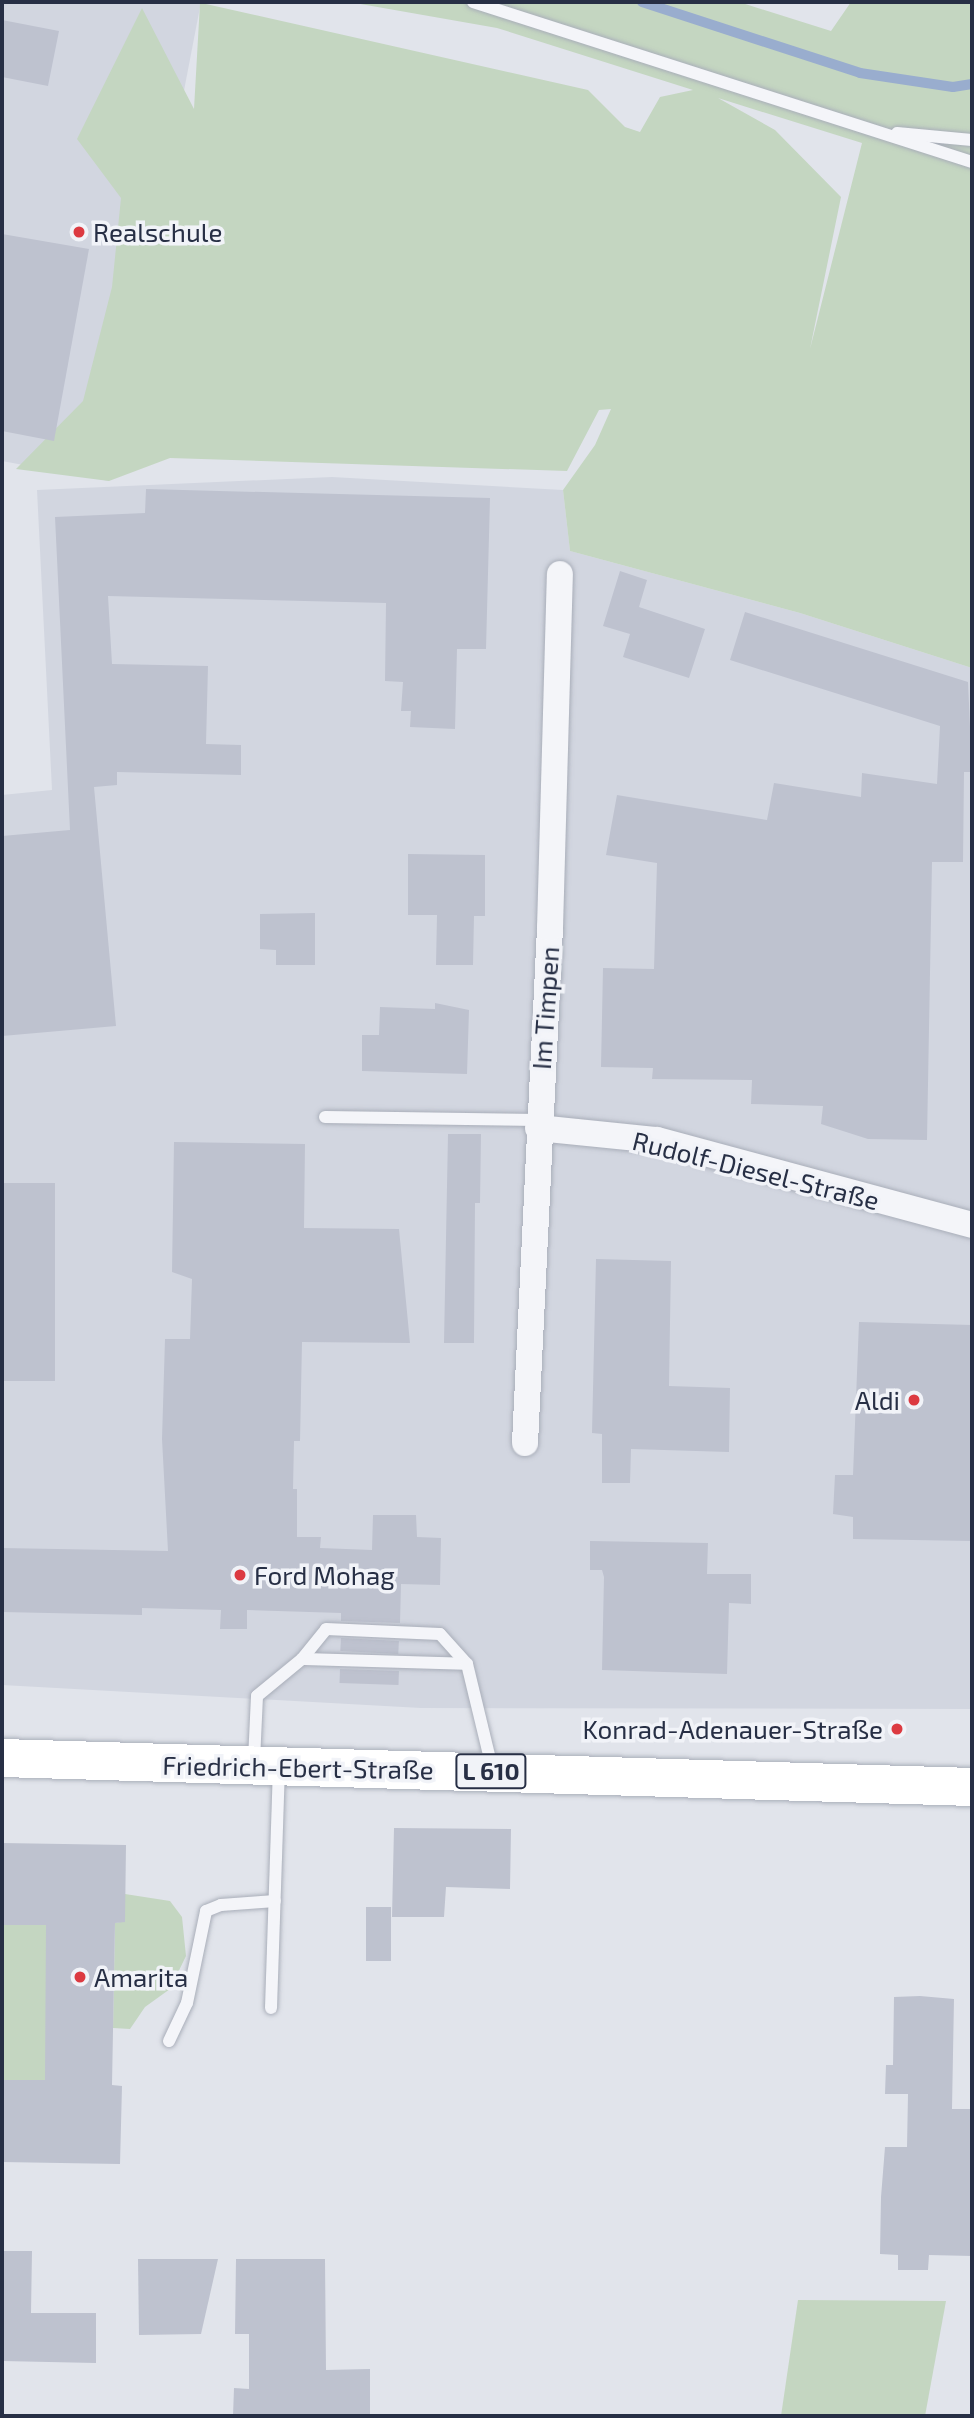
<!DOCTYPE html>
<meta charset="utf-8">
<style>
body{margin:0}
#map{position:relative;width:974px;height:2418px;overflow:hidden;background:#e1e4eb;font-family:"Exo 2",sans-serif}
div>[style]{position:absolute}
.built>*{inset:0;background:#d2d6e0}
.green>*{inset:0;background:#c4d6c1;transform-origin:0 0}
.stream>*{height:10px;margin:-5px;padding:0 5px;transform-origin:5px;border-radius:5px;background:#99adce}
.building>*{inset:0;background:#bec2cf;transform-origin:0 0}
.roads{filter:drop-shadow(0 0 2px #a9aeb9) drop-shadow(0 0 2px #a9aeb9)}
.lane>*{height:12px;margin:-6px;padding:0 6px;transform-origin:6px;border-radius:6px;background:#f4f5f9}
.street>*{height:26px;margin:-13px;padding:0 13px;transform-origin:13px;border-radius:13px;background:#f4f5f9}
.primary>*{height:38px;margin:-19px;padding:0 19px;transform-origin:19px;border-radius:19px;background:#fff}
.dots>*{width:19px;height:19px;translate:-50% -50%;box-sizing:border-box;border:4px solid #f1f3f8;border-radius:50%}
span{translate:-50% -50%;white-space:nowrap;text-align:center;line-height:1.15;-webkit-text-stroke:7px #f1f3f8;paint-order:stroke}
.shield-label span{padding:2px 5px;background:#f1f3f8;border:2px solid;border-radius:5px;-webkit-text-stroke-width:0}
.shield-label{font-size:24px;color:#272f45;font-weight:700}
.poi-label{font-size:26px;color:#272f45}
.left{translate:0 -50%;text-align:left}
.right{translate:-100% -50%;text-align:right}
.street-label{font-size:26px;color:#272f45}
.frame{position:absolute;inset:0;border:4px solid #272f45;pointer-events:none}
</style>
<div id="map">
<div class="built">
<div style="clip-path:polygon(2px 2px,201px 2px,109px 481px,2px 461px)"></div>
<div style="clip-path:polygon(332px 477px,563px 490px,570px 551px,800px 613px,972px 668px,972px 1709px,421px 1708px,2px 1685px,2px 795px,52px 790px,37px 490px)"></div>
</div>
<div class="green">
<div style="clip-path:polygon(evenodd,197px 2px,588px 90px,625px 127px,640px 132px,660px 97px,693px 90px,497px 28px,349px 2px,739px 2px,831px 31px,851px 2px,972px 2px,972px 668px,800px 613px,570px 551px,563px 490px,595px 445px,611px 409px,599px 410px,567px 471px,170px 458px,109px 481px,16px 469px,83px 401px,112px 287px,121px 198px,77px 139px,142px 8px,194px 109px,200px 3px,197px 2px,718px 98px,862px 143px,810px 349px,841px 197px,775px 130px,718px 98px)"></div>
<div style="clip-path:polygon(125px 1894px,170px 1901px,182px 1917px,186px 1956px,170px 1989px,145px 2007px,130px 2029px,113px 2028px,115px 1923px,125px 1921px)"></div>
<div style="left:2px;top:1925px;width:44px;height:155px"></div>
<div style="clip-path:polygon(798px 2300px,946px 2301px,925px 2416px,781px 2416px)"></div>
</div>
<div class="stream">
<div style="left:642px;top:2px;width:229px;rotate:18deg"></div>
<div style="left:860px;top:73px;width:94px;rotate:8.6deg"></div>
<div style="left:953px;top:87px;width:19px;rotate:-9deg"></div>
</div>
<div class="building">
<div style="clip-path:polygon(2px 20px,59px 31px,48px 86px,2px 77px)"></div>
<div style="clip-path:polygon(2px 234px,89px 249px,54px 441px,2px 431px)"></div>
<div style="clip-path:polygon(146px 489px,490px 498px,486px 649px,457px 649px,455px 729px,410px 727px,411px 711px,401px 711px,403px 682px,385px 681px,386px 603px,108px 596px,112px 664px,208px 666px,206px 744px,241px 745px,241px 775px,117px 772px,117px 785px,94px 787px,116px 1026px,2px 1036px,2px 836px,70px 830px,55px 517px,145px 513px)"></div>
<div style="clip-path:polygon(620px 571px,647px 580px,639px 607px,705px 629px,689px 678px,623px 657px,630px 634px,603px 626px)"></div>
<div style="clip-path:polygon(745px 612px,968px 682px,972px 772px,964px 772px,963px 862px,932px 862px,927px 1140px,868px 1139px,821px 1124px,823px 1106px,751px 1104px,752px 1080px,652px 1079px,653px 1068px,601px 1067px,603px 968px,654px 969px,657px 863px,606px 855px,617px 795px,767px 820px,774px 783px,861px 797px,862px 773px,937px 784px,940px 726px,730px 660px)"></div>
<div style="clip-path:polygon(408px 854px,485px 855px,485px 916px,474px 916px,473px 965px,436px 965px,437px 915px,408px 915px)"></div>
<div style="clip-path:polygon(315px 913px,315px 965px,276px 965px,276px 950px,260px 949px,260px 914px)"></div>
<div style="clip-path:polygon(435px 1003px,469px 1010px,467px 1074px,362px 1071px,362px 1035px,379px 1035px,380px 1007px,435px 1009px)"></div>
<div style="clip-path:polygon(448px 1134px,481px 1134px,480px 1203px,475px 1203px,474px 1343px,444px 1343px)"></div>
<div style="clip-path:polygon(174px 1142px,305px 1144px,304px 1228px,399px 1229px,410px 1343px,302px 1342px,300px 1441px,294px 1441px,293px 1489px,297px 1489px,297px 1537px,321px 1537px,320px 1548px,372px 1550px,373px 1515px,416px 1515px,417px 1537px,441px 1538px,440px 1585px,401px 1584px,400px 1623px,341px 1621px,341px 1613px,247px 1610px,247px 1629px,220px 1629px,221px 1610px,142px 1608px,142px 1615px,2px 1612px,2px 1548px,168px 1551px,162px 1439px,165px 1339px,190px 1339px,192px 1279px,172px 1272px)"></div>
<div style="left:2px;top:1183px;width:53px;height:198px"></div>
<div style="clip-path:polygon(596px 1259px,671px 1261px,669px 1386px,730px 1388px,729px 1452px,631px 1449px,630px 1483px,602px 1483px,602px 1434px,592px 1433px)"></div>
<div style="clip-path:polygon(859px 1322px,972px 1325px,972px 1541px,853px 1539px,853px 1517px,833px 1514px,835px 1475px,853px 1475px)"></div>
<div style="clip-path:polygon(590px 1541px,708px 1543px,707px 1574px,751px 1574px,751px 1604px,729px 1603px,727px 1674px,602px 1670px,604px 1577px,602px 1570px,590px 1570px)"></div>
<div style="left:341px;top:1638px;width:58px;height:13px;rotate:3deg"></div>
<div style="left:340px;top:1669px;width:59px;height:14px;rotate:2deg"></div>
<div style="clip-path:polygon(394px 1828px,511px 1829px,510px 1889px,446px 1887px,444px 1917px,392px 1917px)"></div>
<div style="clip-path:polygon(2px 1843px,126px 1845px,125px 1922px,115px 1923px,112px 2085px,122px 2086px,120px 2164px,2px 2162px,2px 2080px,45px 2080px,46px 1925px,2px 1925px)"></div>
<div style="left:366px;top:1907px;width:25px;height:54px"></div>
<div style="clip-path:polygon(920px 1996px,954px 1999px,952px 2109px,972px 2109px,972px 2256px,929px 2255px,928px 2270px,898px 2270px,898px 2255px,880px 2254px,881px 2197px,885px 2147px,907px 2147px,908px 2094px,885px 2094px,886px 2065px,893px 2065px,894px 1997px)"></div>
<div style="clip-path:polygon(2px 2251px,32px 2251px,31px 2313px,96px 2313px,96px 2363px,2px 2361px)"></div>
<div style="clip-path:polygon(138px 2259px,218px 2259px,201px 2334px,139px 2335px)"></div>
<div style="clip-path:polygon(236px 2259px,325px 2259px,326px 2370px,370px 2369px,370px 2416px,233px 2416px,234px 2388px,249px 2389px,249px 2334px,235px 2334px)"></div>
</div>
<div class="roads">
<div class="lane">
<div style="left:473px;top:2px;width:524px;rotate:17.78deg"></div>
<div style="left:897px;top:133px;width:75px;rotate:5.3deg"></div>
<div style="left:325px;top:1117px;width:213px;rotate:0.8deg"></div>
<div style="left:302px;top:1659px;width:38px;rotate:-51deg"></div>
<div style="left:326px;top:1629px;width:114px;rotate:2.5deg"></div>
<div style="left:440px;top:1634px;width:40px;rotate:48deg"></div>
<div style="left:254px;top:1760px;width:64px;rotate:-87.3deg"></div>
<div style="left:257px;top:1696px;width:58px;rotate:-39.4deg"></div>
<div style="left:302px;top:1659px;width:165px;rotate:1.7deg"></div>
<div style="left:467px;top:1664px;width:106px;rotate:76.4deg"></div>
<div style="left:271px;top:2008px;width:239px;rotate:-88.1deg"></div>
<div style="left:169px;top:2041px;width:42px;rotate:-64.7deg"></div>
<div style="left:187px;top:2003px;width:94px;rotate:-78.3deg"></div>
<div style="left:206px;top:1911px;width:16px;rotate:-22deg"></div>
<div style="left:221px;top:1905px;width:54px;rotate:-4.2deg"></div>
</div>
<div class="street">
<div style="left:538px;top:1128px;width:120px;rotate:5.8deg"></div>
<div style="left:657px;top:1140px;width:326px;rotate:15.1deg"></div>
<div style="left:525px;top:1443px;width:516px;rotate:-87.22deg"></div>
<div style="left:550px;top:928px;width:354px;rotate:-88.4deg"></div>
</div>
<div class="primary">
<div style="left:2px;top:1758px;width:970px;rotate:1.71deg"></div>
</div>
</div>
<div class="dots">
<div style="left:79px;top:232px;background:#dc3a41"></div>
<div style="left:914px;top:1400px;background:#dc3a41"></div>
<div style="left:240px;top:1575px;background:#dc3a41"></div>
<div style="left:897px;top:1729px;background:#dc3a41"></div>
<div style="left:80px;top:1977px;background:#dc3a41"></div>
</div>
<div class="shield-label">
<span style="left:491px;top:1771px">L 610</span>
</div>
<div class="poi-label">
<span class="left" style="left:93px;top:232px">Realschule</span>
<span class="right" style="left:900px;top:1400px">Aldi</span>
<span class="left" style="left:254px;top:1575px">Ford Mohag</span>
<span class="right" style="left:883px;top:1729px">Konrad-Adenauer-Straße</span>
<span class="left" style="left:94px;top:1977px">Amarita</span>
</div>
<div class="street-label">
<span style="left:545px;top:1008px;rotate:-86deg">Im Timpen</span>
<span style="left:756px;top:1170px;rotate:14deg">Rudolf-Diesel-Straße</span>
<span style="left:298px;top:1767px;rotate:1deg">Friedrich-Ebert-Straße</span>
</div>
<div class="frame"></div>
</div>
